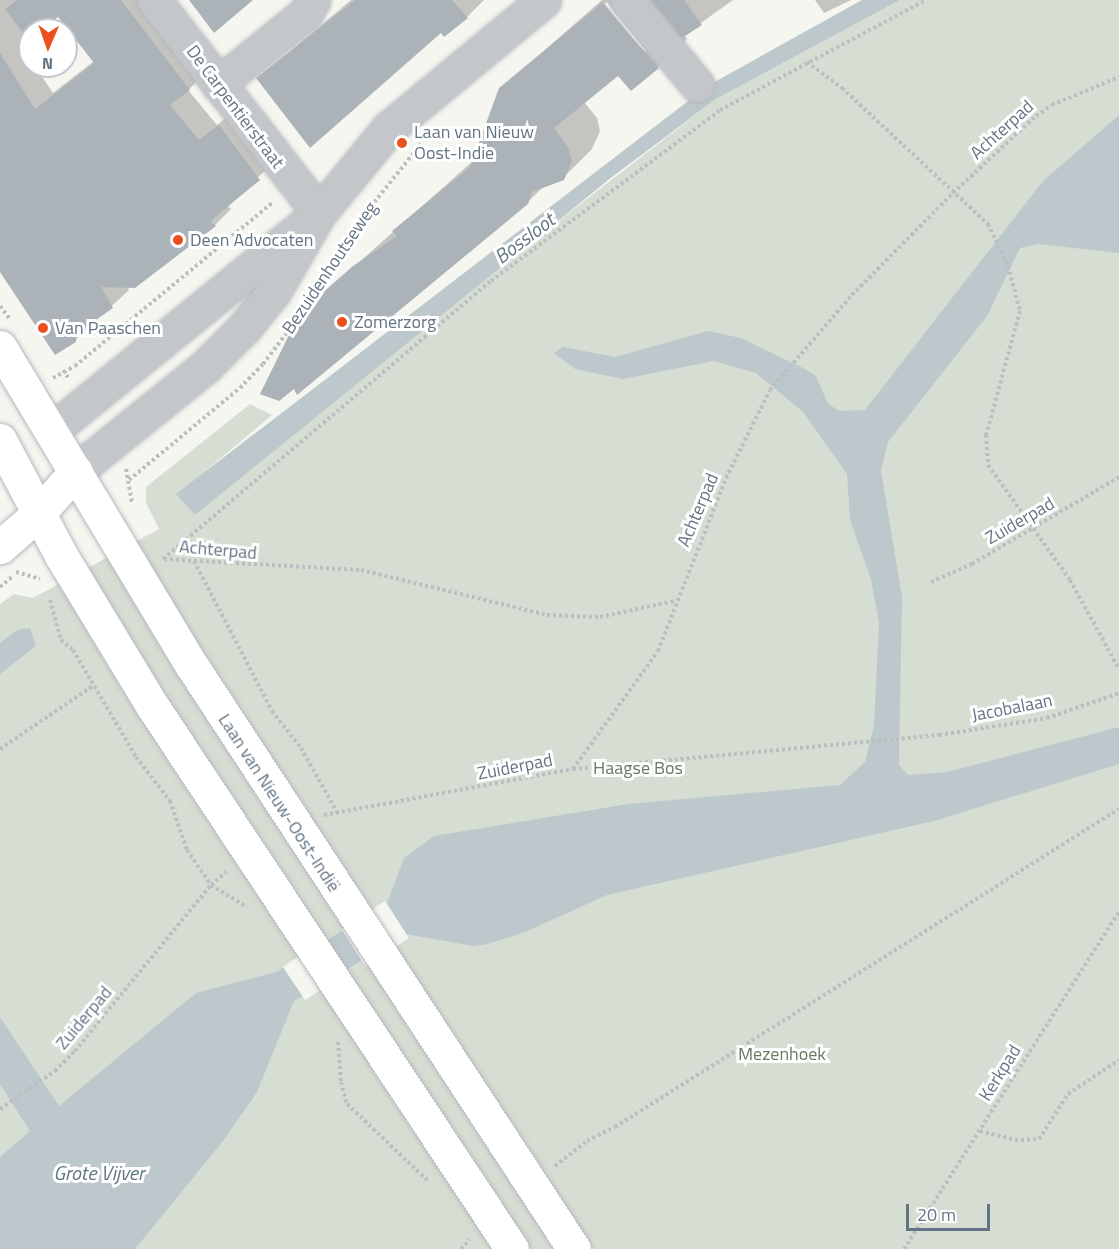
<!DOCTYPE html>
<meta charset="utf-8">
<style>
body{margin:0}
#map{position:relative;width:1119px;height:1249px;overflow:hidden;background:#f6f6f1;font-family:"Titillium Web",sans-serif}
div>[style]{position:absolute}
.green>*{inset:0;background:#d6ddd2}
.water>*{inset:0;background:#bcc8cc}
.pier>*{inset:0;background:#f6f6f1;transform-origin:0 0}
.shadow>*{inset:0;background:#0003}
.building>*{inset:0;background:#abb3b8}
.path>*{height:4px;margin-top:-2px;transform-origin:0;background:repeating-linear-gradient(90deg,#bcbfc1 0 3px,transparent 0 6px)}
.roads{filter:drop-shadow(0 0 2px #b6babe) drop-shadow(0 0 2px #b6babe)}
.minor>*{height:33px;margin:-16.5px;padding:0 16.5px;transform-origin:16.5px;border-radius:16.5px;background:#c3c7ca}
.major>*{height:33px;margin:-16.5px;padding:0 16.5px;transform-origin:16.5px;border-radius:16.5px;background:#fff}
.dots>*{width:16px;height:16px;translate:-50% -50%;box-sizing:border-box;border:3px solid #fff;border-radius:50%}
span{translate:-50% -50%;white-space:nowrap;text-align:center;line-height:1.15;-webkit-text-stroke:6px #fff;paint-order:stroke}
.street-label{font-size:18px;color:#637584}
.poi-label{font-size:18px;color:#637584}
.left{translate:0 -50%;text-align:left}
.park-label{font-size:18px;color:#677b62}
.water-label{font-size:20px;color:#5f7781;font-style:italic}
.north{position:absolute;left:18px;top:18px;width:60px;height:60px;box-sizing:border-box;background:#fff;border:2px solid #c1c8ce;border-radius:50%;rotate:182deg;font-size:16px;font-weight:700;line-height:24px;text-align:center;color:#637584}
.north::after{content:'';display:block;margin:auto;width:21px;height:27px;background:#ea4f1d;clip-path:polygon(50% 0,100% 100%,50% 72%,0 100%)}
.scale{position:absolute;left:906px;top:1204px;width:84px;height:27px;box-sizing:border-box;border:3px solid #637584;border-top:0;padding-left:8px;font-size:18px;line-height:21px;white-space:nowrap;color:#637584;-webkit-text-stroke:4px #fff;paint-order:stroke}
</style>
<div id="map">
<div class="green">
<div style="clip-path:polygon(900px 0,1119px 0,1119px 1249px,0 1249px,0 604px,14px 594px,33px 598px,159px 529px,146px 503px,146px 487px,250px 404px,272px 415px,177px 495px,526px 246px,716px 99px)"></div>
</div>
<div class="water">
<div style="clip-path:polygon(862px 0,900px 0,716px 99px,612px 177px,195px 515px,176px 494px,709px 85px)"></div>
<div style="clip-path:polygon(1119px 115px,1119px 253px,1038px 244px,1020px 248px,987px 316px,888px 442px,881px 470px,902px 597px,899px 765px,908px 775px,947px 772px,1119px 727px,1119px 764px,934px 821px,607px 895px,525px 932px,488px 944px,473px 946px,405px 934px,294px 1001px,257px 1092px,223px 1141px,135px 1249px,0 1249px,0 1157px,30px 1131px,0 1084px,0 1017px,59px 1106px,196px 993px,276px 972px,387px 903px,404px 858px,434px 836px,628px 804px,840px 785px,865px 762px,874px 725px,879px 623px,871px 579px,850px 520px,847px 474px,803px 412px,756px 373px,714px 361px,623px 379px,575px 369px,554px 353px,563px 347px,615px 357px,708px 331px,741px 338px,805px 369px,816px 376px,828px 404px,840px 411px,865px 410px,1043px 181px)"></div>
<div style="clip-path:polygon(30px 628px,36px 646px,0 674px,0 643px,17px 630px)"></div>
</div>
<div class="pier">
<div style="left:385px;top:901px;width:44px;height:52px;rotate:57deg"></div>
<div style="left:326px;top:938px;width:40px;height:52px;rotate:56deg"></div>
</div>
<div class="shadow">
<div style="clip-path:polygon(evenodd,0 0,150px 0,206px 73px,188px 90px,217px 125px,236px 110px,275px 162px,227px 205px,231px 209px,215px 225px,127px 286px,129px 290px,75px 340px,0 270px,0 0,58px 15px,94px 61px,53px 93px,35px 66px,30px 66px,24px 48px,30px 41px,30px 30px,38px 30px,58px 15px)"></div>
<div style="clip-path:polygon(351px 0,484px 0,467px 17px,441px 31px,310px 146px,258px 78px)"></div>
<div style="clip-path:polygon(evenodd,602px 0,733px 0,684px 35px,687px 39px,658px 67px,618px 74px,584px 102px,597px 118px,600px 131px,592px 149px,563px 178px,544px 186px,527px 203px,321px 296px,474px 160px,500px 89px,602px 0,607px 2px,646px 50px,644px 52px,605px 4px,607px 2px)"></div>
<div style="clip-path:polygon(815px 0,851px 0,824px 13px)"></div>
</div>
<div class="building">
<div style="clip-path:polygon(17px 0,121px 0,190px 90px,170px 105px,199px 140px,219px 125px,260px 180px,215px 217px,211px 222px,216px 226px,135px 288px,101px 287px,113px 308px,77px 333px,76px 342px,55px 355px,0 272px,0 53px,35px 109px,94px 63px,58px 17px,40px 30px,30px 30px,28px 39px,5px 9px)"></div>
<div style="clip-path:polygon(189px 0,253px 0,214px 33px)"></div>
<div style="clip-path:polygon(355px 0,452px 0,468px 18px,444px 37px,441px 33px,310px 148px,256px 78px)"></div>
<div style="clip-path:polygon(651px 0,684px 0,702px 25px,682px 38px)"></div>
<div style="clip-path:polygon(602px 3px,659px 68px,631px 91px,618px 76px,554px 128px,568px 147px,572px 161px,564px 180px,532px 192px,528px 204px,297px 395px,294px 389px,279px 401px,260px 394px,288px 337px,320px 295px,353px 266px,397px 236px,392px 231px,470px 167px,499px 88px)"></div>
</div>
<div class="path">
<div style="left:807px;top:62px;width:44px;rotate:36.6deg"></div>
<div style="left:842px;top:88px;width:200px;rotate:43deg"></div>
<div style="left:988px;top:224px;width:47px;rotate:64.5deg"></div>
<div style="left:1008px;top:266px;width:47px;rotate:75.1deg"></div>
<div style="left:1020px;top:311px;width:129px;rotate:105.3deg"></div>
<div style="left:986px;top:435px;width:30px;rotate:86deg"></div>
<div style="left:988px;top:465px;width:141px;rotate:54.5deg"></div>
<div style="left:1070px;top:580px;width:102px;rotate:61.2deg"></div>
<div style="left:0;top:306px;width:15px;rotate:53deg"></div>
<div style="left:63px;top:370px;width:11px;rotate:56deg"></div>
<div style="left:53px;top:378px;width:25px;rotate:-29deg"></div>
<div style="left:75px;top:366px;width:257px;rotate:-39.6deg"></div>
<div style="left:126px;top:469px;width:34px;rotate:80deg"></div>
<div style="left:129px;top:480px;width:144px;rotate:-39.7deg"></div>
<div style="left:240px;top:388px;width:33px;rotate:-46deg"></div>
<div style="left:263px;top:364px;width:53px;rotate:-52.7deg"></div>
<div style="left:295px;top:322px;width:102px;rotate:-58.7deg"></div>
<div style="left:348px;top:235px;width:117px;rotate:-51.3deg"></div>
<div style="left:163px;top:559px;width:430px;rotate:-40.3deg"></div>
<div style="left:491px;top:281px;width:286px;rotate:-36.7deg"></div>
<div style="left:720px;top:110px;width:234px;rotate:-28.1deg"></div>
<div style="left:164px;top:559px;width:197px;rotate:3.2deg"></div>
<div style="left:361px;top:570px;width:191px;rotate:13.6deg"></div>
<div style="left:547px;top:615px;width:53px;rotate:2.2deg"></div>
<div style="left:600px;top:617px;width:76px;rotate:-12.2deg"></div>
<div style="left:194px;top:561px;width:169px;rotate:62.5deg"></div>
<div style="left:272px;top:711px;width:47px;rotate:51.9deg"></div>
<div style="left:301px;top:748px;width:76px;rotate:60.7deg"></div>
<div style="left:16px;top:572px;width:25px;rotate:16deg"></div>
<div style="left:931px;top:582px;width:45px;rotate:-23.7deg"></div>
<div style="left:972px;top:564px;width:171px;rotate:-30.6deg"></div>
<div style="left:0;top:587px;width:17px;rotate:-40deg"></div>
<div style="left:50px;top:600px;width:41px;rotate:74.6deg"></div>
<div style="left:61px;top:640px;width:16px;rotate:40deg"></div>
<div style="left:73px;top:650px;width:124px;rotate:59.5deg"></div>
<div style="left:136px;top:757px;width:56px;rotate:52.3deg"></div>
<div style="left:170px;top:801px;width:52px;rotate:70.9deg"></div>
<div style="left:187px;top:850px;width:42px;rotate:55.6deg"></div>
<div style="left:211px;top:885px;width:42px;rotate:31.4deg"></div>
<div style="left:0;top:749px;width:114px;rotate:-34.2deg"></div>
<div style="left:573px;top:769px;width:368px;rotate:-5.3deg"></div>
<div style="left:939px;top:735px;width:109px;rotate:-8.9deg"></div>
<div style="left:1047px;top:718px;width:76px;rotate:-19.1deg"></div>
<div style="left:324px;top:815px;width:253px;rotate:-10.5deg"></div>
<div style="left:573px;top:769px;width:145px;rotate:-54.2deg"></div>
<div style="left:658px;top:651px;width:186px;rotate:-68.5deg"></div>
<div style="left:726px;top:478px;width:98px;rotate:-63.4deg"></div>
<div style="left:770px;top:390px;width:125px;rotate:-49.2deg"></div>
<div style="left:852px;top:295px;width:144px;rotate:-45.3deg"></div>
<div style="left:953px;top:193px;width:113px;rotate:-42.9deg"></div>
<div style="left:1036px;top:116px;width:19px;rotate:-35deg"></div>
<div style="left:1052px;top:105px;width:73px;rotate:-22.7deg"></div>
<div style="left:338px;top:1042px;width:40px;rotate:85.7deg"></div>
<div style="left:341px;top:1082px;width:23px;rotate:75deg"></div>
<div style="left:347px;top:1104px;width:112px;rotate:43.5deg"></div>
<div style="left:0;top:1109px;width:67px;rotate:-34.6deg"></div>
<div style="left:55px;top:1071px;width:28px;rotate:-45deg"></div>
<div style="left:75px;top:1051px;width:215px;rotate:-50.7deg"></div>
<div style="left:211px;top:885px;width:20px;rotate:-41deg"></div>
<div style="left:980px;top:1131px;width:36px;rotate:14deg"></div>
<div style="left:1015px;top:1140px;width:24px;rotate:-2deg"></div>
<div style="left:1039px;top:1139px;width:54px;rotate:-57.2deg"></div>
<div style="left:1068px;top:1094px;width:61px;rotate:-33.7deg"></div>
<div style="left:555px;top:1166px;width:41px;rotate:-38deg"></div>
<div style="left:587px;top:1141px;width:31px;rotate:-27deg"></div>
<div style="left:615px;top:1127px;width:596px;rotate:-32.25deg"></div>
<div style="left:461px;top:1249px;width:13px;rotate:-48deg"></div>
<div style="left:904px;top:1249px;width:401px;rotate:-57.5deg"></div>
</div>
<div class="roads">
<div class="minor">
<div style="left:154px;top:0;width:269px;rotate:52.2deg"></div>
<div style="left:627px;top:0;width:110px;rotate:50.5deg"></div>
<div style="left:218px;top:84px;width:112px;rotate:-38.8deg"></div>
<div style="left:305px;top:14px;width:16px;rotate:-60deg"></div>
<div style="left:51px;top:431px;width:328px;rotate:-39.1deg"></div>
<div style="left:76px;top:471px;width:166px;rotate:-38.9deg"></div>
<div style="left:205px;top:367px;width:55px;rotate:-45deg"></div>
<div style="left:244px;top:328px;width:48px;rotate:-51deg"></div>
<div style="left:274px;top:291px;width:90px;rotate:-60deg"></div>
<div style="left:319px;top:213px;width:109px;rotate:-50.6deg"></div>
<div style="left:388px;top:129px;width:202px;rotate:-39.6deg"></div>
</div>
<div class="major">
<div style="left:0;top:347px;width:372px;rotate:59deg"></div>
<div style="left:192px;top:666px;width:697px;rotate:56.77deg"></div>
<div style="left:0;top:440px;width:132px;rotate:62.1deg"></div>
<div style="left:62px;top:557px;width:175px;rotate:58.8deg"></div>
<div style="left:153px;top:707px;width:650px;rotate:56.48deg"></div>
<div style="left:0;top:547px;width:50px;rotate:-41deg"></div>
<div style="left:38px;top:514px;width:57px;rotate:-48.5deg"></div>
</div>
</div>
<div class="dots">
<div style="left:402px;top:143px;background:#ea4f1d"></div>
<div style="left:178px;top:240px;background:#ea4f1d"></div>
<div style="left:342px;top:322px;background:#ea4f1d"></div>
<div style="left:43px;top:328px;background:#ea4f1d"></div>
</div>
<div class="street-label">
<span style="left:235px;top:107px;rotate:53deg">De Carpentierstraat</span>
<span style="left:1002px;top:130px;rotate:-42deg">Achterpad</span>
<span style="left:330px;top:268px;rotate:-56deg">Bezuidenhoutseweg</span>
<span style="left:698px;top:510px;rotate:-67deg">Achterpad</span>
<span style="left:1020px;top:521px;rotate:-30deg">Zuiderpad</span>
<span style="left:218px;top:550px;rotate:5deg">Achterpad</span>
<span style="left:1012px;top:708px;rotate:-11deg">Jacobalaan</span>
<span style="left:515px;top:767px;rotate:-11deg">Zuiderpad</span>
<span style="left:279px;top:803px;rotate:57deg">Laan van Nieuw-Oost-Indië</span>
<span style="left:84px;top:1018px;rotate:-50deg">Zuiderpad</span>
<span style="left:1000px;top:1073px;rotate:-58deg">Kerkpad</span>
</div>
<div class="poi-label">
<span class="left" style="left:414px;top:143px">Laan van Nieuw<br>Oost-Indie</span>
<span class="left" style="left:190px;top:240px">Deen Advocaten</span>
<span class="left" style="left:354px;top:322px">Zomerzorg</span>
<span class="left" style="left:55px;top:328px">Van Paaschen</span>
</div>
<div class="park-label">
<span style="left:638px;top:768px">Haagse Bos</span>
<span style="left:782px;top:1054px">Mezenhoek</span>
</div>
<div class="water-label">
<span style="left:524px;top:238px;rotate:-37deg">Bossloot</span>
<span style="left:99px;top:1172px">Grote Vijver</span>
</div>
<div class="north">N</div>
<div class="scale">20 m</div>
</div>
